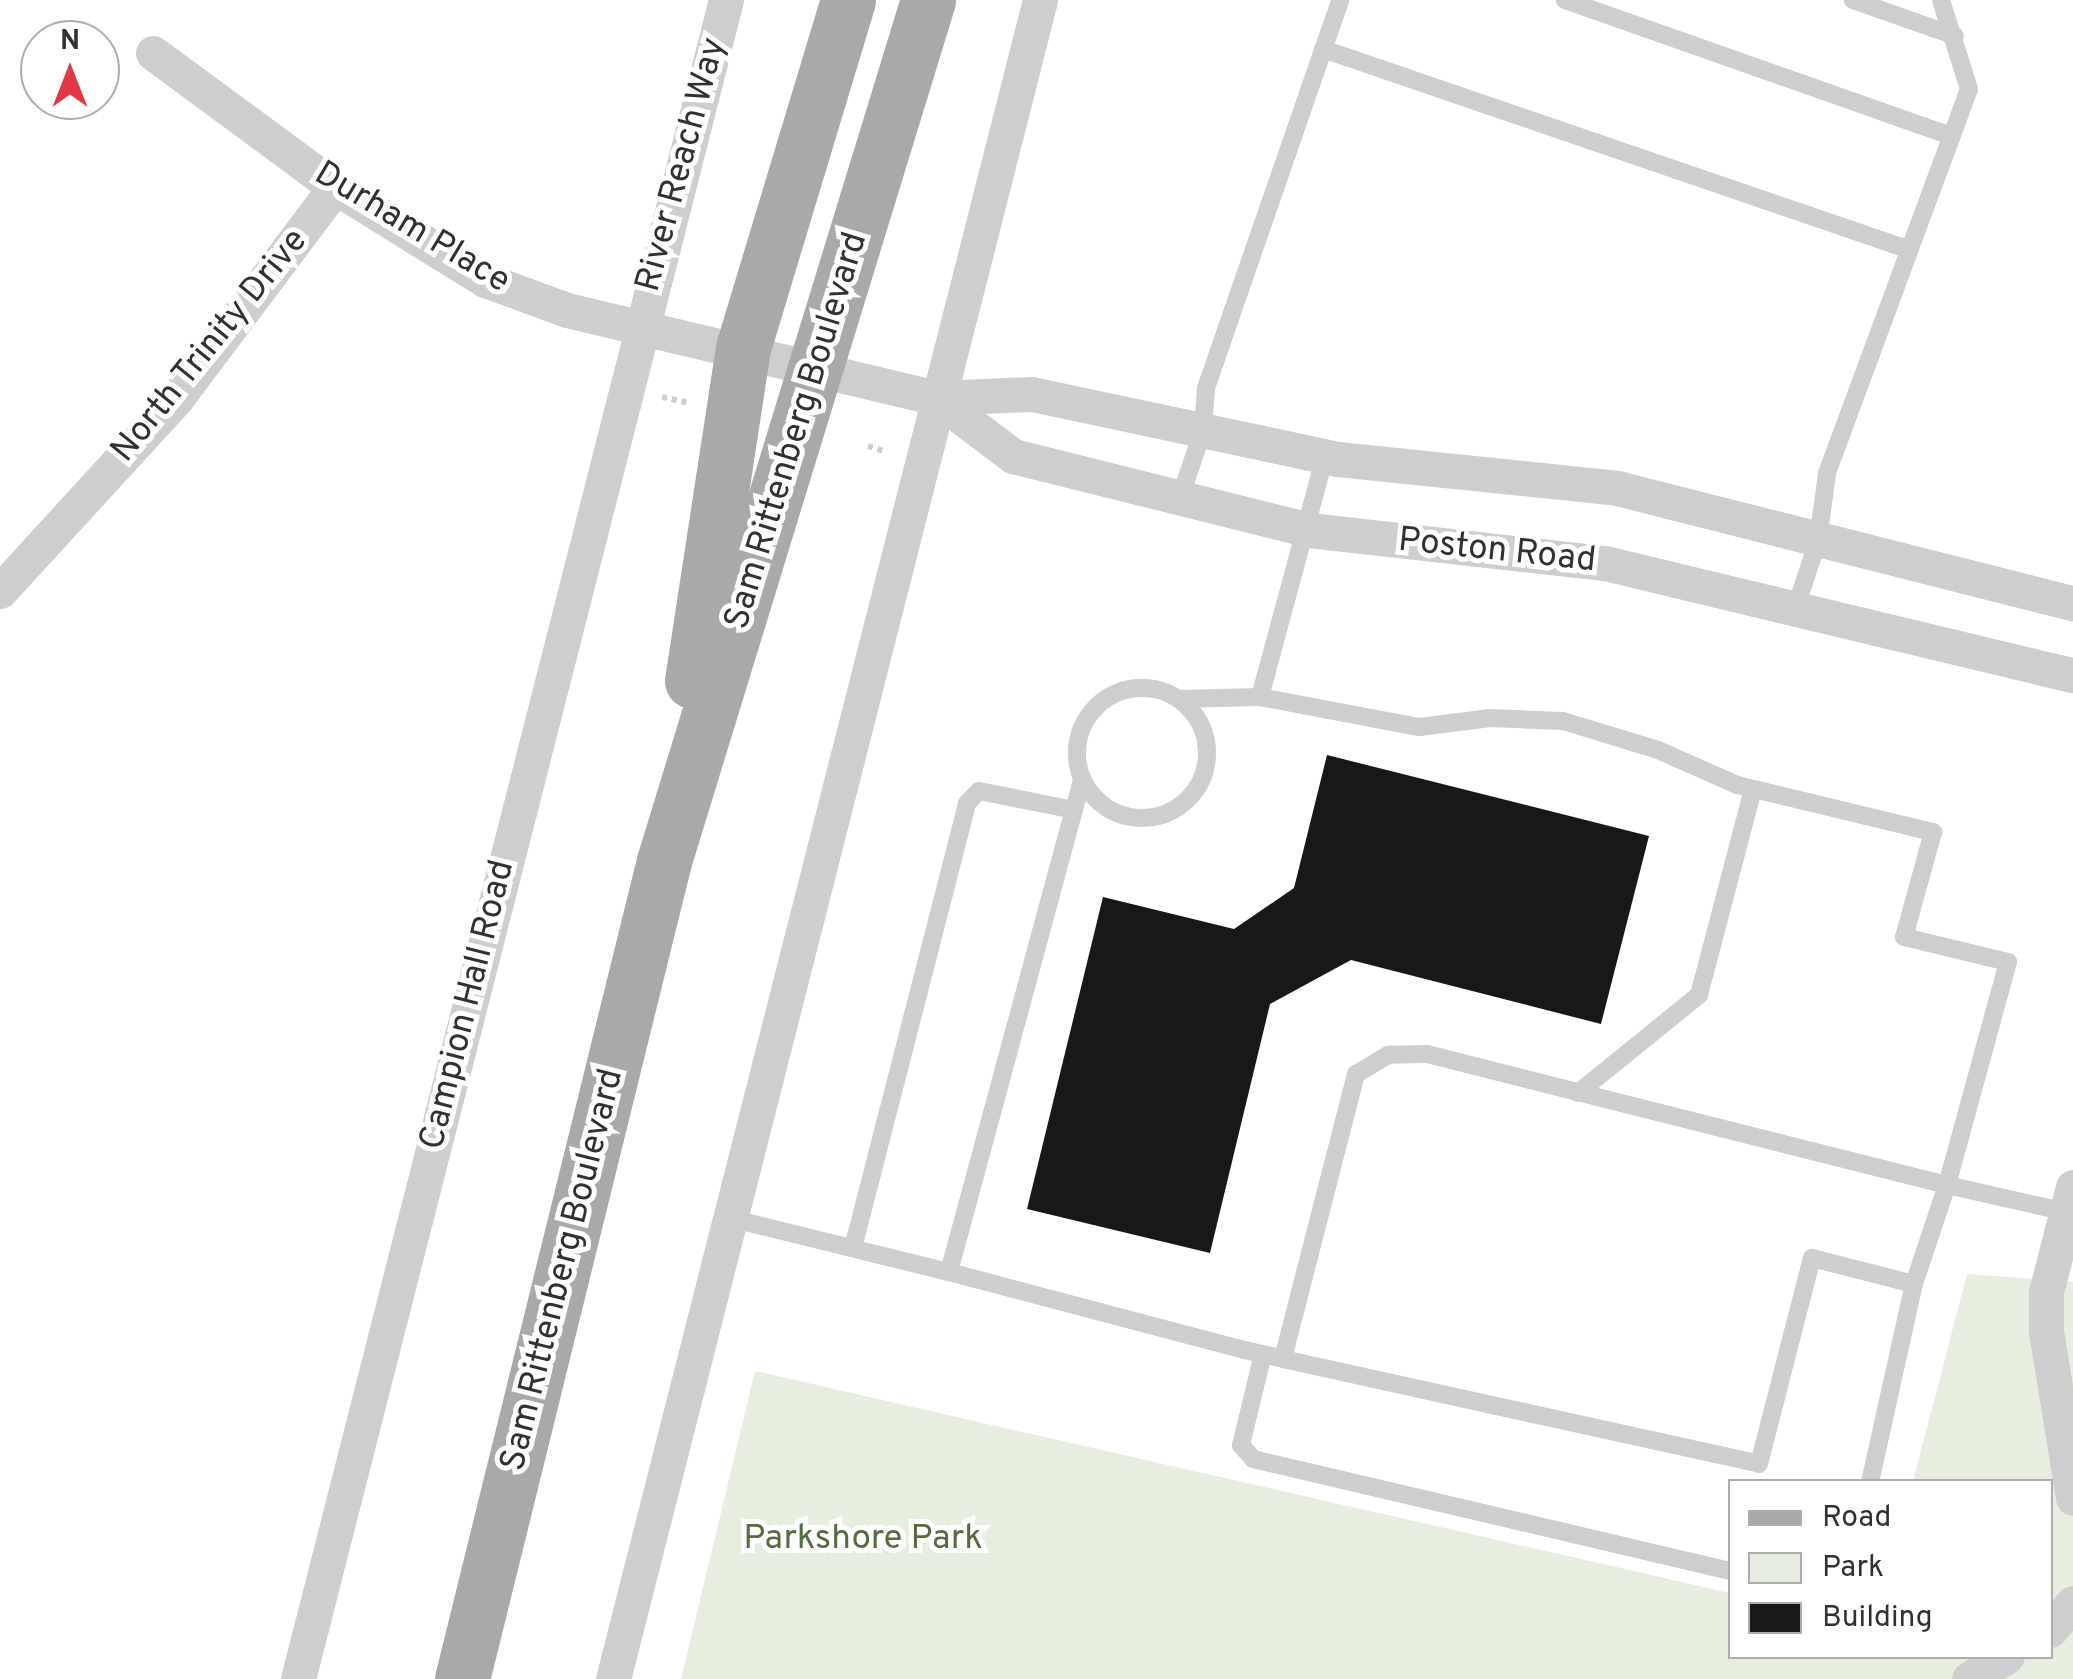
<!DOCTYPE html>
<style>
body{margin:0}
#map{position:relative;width:2073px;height:1679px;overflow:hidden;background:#fff;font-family:Overpass,sans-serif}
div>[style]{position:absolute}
.green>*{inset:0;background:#e7eddf}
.building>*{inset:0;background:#181818}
.path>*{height:6px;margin-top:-3px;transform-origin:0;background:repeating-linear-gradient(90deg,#cecece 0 5px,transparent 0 10px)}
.service>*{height:18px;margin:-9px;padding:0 9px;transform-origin:9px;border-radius:9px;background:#cecece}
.service>.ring{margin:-9px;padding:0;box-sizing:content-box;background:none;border:18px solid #cecece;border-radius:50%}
.minor>*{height:35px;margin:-17.5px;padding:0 17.5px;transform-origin:17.5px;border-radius:17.5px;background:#cecece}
.primary>*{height:55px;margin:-27.5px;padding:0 27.5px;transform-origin:27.5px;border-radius:27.5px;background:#a9a9a9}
span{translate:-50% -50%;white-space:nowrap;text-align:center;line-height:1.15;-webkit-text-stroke:10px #fff;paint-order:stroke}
.street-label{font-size:35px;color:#313131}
.park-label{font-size:35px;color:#546c3e}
.legend{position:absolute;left:1728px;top:1479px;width:325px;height:180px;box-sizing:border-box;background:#fff;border:2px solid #adadad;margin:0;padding:12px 18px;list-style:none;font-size:30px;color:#313131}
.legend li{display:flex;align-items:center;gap:20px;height:50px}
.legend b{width:50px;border:2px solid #adadad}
.north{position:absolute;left:20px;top:20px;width:100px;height:100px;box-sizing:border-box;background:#fff;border:2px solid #adadad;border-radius:50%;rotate:0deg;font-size:28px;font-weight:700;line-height:40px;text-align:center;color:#313131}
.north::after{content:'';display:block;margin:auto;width:35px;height:45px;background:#e23846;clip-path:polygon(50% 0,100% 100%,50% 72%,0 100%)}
</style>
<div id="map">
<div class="green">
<div style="clip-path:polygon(1967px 1274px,2073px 1282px,2073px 1679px,681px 1679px,755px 1371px,1730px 1593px,1730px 1656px,2050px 1656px,2050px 1482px,1913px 1481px)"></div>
</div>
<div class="building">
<div style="clip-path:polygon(1327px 755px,1649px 836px,1601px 1024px,1351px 960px,1270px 1004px,1210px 1253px,1027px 1209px,1103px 897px,1234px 929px,1294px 888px)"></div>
</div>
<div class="path">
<div style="left:662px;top:397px;width:25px;rotate:12deg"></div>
<div style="left:868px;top:446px;width:20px;rotate:18deg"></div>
</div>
<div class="service">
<div style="left:1565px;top:0;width:410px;rotate:19.4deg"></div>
<div style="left:1853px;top:0;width:108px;rotate:19.4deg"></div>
<div style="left:1323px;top:49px;width:620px;rotate:18.9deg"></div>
<div style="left:1325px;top:456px;width:250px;rotate:105.1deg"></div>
<div style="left:1260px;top:697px;width:162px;rotate:10.7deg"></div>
<div style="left:1419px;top:727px;width:72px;rotate:-7.2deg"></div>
<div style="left:1490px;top:718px;width:73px;rotate:2.4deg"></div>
<div style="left:1563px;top:721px;width:99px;rotate:17deg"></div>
<div style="left:1658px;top:750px;width:86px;rotate:23.9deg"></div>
<div style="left:1737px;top:785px;width:202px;rotate:13.5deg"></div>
<div style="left:1933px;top:832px;width:109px;rotate:105.4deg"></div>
<div style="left:1904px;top:937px;width:107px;rotate:13.5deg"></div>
<div style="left:2008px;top:962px;width:231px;rotate:105.3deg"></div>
<div style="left:1947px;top:1185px;width:123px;rotate:12.7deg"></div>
<div style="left:1180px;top:498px;width:72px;rotate:-71.3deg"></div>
<div style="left:1203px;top:430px;width:42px;rotate:-85.9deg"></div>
<div style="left:1206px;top:388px;width:410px;rotate:-70.9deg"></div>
<div style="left:1797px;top:604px;width:67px;rotate:-71.8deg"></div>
<div style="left:1818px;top:540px;width:68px;rotate:-82.3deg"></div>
<div style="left:1827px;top:473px;width:409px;rotate:-69.7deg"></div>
<div style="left:1969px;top:89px;width:93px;rotate:-107.5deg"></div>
<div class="ring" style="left:1077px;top:688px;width:112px;height:112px"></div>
<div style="left:1179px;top:699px;width:81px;rotate:-1.4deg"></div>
<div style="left:1082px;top:780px;width:510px;rotate:105.13deg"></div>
<div style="left:949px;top:1272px;width:306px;rotate:14.8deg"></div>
<div style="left:1245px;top:1350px;width:39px;rotate:13deg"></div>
<div style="left:1283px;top:1359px;width:487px;rotate:12.4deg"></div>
<div style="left:1759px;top:1464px;width:213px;rotate:-75.6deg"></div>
<div style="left:1812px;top:1258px;width:105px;rotate:14.3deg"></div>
<div style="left:1914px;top:1284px;width:104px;rotate:-71.6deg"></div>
<div style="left:1947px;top:1185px;width:536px;rotate:-165.86deg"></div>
<div style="left:1427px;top:1054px;width:39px;rotate:179deg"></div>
<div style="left:1388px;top:1055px;width:37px;rotate:149deg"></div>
<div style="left:1356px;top:1074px;width:294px;rotate:104.4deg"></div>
<div style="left:1578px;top:1093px;width:156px;rotate:-39deg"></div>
<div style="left:1699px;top:995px;width:213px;rotate:-75.3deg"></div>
<div style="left:729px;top:1218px;width:227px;rotate:13.8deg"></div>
<div style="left:853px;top:1248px;width:459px;rotate:-75.6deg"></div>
<div style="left:967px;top:803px;width:17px;rotate:-45deg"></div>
<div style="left:979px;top:791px;width:97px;rotate:11.3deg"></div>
<div style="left:1263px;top:1354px;width:94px;rotate:103.6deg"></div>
<div style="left:1241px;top:1445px;width:18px;rotate:49deg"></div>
<div style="left:1253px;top:1459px;width:490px;rotate:13.2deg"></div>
<div style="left:1870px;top:1482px;width:203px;rotate:-77.5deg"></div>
</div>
<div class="minor">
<div style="left:153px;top:53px;width:226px;rotate:36.4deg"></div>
<div style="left:335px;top:187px;width:176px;rotate:31.8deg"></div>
<div style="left:485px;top:280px;width:87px;rotate:20.1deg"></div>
<div style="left:567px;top:310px;width:379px;rotate:13.4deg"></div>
<div style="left:936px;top:398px;width:96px;rotate:-2.4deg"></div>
<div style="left:1032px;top:394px;width:313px;rotate:12deg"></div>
<div style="left:1338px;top:459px;width:281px;rotate:5.9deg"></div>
<div style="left:1617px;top:488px;width:470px;rotate:14.2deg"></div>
<div style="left:936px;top:398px;width:96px;rotate:37deg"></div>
<div style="left:1013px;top:456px;width:305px;rotate:14deg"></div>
<div style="left:1309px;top:530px;width:298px;rotate:6.4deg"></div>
<div style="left:1605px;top:563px;width:481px;rotate:13.5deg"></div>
<div style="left:0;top:591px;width:260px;rotate:-47.5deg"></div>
<div style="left:176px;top:399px;width:265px;rotate:-53.1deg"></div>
<div style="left:2073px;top:1187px;width:108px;rotate:104.4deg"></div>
<div style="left:2046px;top:1292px;width:39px;rotate:90deg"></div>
<div style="left:2046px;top:1331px;width:169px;rotate:80.8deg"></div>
<div style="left:2050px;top:1630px;width:35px;rotate:-50deg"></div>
<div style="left:298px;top:1679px;width:1733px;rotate:-75.7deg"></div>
<div style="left:613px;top:1679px;width:1732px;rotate:-75.73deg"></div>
<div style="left:1969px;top:1679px;width:44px;rotate:-31.2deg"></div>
</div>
<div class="primary">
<div style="left:692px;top:681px;width:337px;rotate:-81.3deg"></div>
<div style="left:743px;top:348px;width:363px;rotate:-73.2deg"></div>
<div style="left:462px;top:1679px;width:843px;rotate:-76.13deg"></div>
<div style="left:664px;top:861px;width:901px;rotate:-72.95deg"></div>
</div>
<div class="street-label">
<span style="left:682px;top:165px;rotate:-75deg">River Reach Way</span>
<span style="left:412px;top:228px;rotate:31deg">Durham Place</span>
<span style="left:210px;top:346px;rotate:-51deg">North Trinity Drive</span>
<span style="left:797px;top:431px;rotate:-73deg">Sam Rittenberg Boulevard</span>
<span style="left:1497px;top:551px;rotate:6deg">Poston Road</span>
<span style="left:468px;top:1005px;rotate:-76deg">Campion Hall Road</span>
<span style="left:563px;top:1270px;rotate:-76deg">Sam Rittenberg Boulevard</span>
</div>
<div class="park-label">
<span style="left:863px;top:1539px">Parkshore Park</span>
</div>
<ul class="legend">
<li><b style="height:12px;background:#a9a9a9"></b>Road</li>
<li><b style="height:28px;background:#e7eddf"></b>Park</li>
<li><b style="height:28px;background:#181818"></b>Building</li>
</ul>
<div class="north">N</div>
</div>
